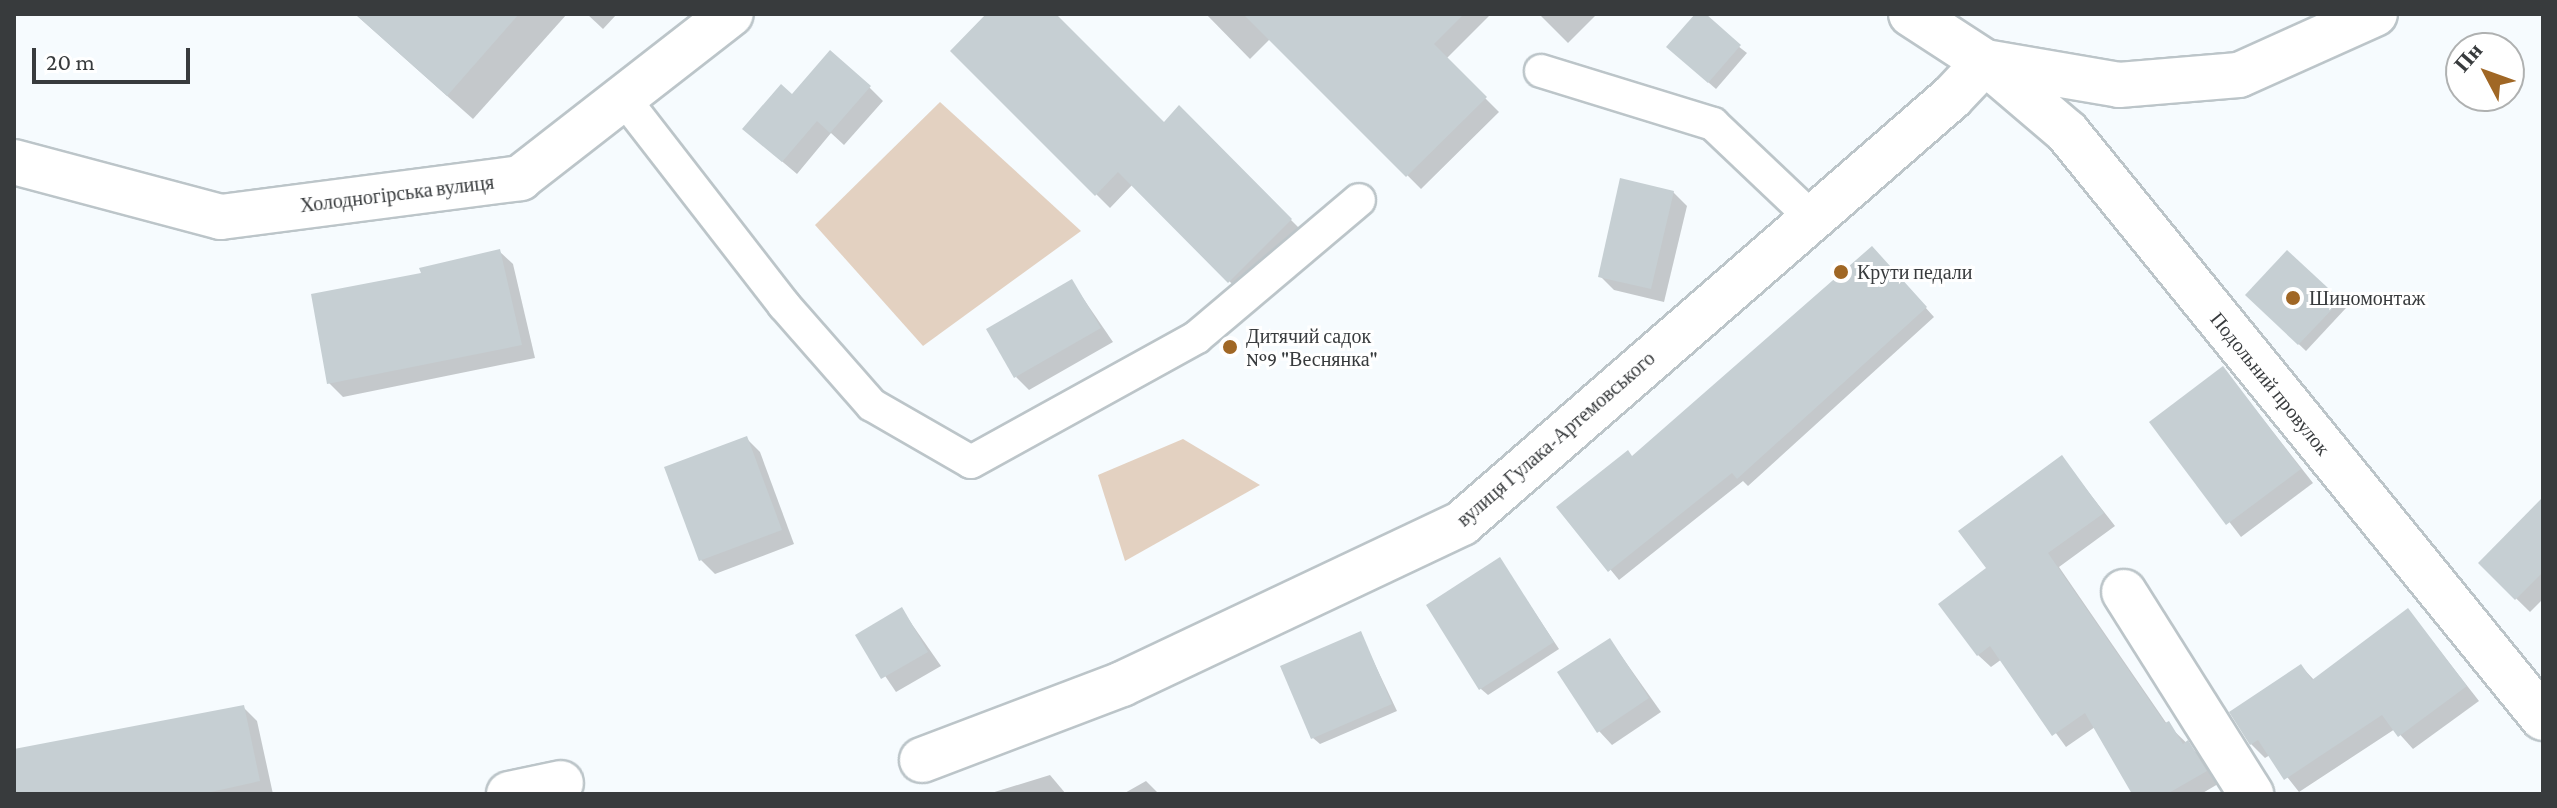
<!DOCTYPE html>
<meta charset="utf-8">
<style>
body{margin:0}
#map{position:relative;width:2557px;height:808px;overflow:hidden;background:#f6fbfe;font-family:"Crimson Pro",serif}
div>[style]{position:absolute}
.green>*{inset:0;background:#e3d1c1}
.shadow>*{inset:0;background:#0003}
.building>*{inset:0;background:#c6cfd3}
.roads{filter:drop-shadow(2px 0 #bcc5c9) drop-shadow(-2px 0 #bcc5c9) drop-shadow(0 2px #bcc5c9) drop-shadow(0 -2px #bcc5c9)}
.lane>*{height:32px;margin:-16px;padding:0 16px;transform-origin:16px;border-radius:16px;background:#fff}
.street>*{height:44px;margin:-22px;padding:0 22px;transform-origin:22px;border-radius:22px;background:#fff}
.dots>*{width:22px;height:22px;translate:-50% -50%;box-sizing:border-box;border:4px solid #fff;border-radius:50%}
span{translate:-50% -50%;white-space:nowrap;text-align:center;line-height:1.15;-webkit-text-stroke:6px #fff;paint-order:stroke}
.street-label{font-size:20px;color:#383b3d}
.poi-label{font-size:20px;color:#383b3d}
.left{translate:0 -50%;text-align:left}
.frame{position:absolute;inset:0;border:16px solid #383b3d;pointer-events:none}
.north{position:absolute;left:2445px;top:32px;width:80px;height:80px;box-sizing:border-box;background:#fff;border:2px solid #afb1b1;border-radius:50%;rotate:311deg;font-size:22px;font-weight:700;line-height:32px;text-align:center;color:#383b3d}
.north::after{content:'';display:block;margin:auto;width:28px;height:36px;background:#a06725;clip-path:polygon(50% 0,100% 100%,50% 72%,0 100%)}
.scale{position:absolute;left:32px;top:48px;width:158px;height:36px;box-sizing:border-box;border:4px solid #383b3d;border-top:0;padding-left:10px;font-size:24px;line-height:28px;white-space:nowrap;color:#383b3d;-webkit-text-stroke:6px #fff;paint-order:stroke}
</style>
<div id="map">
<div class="green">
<div style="clip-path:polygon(940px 102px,1081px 231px,923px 346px,815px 225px)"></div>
<div style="clip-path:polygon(1183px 439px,1260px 485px,1125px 561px,1098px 475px)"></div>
</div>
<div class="shadow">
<div style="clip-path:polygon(355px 14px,567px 14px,473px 119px)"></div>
<div style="clip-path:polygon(587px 14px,617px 14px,603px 29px)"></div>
<div style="clip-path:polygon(989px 14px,1053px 14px,1164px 124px,1179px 108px,1304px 233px,1243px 295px,1133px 184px,1110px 208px,953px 51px)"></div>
<div style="clip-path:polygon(1206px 14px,1491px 14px,1446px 59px,1499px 112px,1421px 189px,1271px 38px,1250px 59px)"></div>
<div style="clip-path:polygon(1539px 14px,1597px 14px,1568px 43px)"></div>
<div style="clip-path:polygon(1697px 14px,1747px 53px,1716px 89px,1676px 54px)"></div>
<div style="clip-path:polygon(869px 87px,883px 101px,844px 145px,831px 133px,797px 174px,759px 142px,793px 97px)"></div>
<div style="clip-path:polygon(1673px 192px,1687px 206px,1664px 302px,1614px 290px,1600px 276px)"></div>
<div style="clip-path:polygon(499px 251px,513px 264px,535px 358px,343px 397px,329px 383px,423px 274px)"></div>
<div style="clip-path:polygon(2287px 253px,2346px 308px,2306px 351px,2247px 295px)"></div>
<div style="clip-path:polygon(1880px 257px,1934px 317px,1748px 486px,1743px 481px,1619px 580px,1559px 507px,1633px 458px)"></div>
<div style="clip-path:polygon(1072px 282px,1113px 342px,1029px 390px,1016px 377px)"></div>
<div style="clip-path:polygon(2223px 368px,2313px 483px,2241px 537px,2152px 422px)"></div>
<div style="clip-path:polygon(747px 439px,760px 452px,794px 544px,715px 574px,701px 560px)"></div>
<div style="clip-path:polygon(2062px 458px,2115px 526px,2059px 567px,2167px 724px,2200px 756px,2218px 784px,2201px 794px,2135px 794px,2095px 727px,2066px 747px,2002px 659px,1991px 667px,1978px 655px,1988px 569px)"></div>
<div style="clip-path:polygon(2543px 538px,2543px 599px,2530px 612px,2480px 563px)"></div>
<div style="clip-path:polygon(1500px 560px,1559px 649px,1488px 695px,1481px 689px)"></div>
<div style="clip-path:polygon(902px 610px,941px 666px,896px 692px,858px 636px)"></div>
<div style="clip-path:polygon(2408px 610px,2479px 701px,2413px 749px,2395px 729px,2299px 792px,2270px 755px,2265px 758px,2251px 744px,2301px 666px,2315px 681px)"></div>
<div style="clip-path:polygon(1360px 633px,1397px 711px,1320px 744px,1313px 738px)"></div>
<div style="clip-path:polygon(1610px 640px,1661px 712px,1612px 745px,1599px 731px)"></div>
<div style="clip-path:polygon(243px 707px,257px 721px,273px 794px,14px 794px,14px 752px)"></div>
<div style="clip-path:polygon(1050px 775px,1066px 794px,988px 794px)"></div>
<div style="clip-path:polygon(1146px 781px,1159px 794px,1123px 794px)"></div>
</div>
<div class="building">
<div style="clip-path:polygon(355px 14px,519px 14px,447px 96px)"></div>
<div style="clip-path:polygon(986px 14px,1056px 14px,1164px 122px,1179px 105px,1292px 219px,1228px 283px,1118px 172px,1095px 196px,950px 51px)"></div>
<div style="clip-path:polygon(1243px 14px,1464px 14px,1434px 44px,1487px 97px,1406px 177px)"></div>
<div style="clip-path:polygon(1695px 14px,1706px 14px,1741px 45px,1708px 83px,1666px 47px)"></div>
<div style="clip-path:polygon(830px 50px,871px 86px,830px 133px,817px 121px,782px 162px,742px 129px,781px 84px,792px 94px)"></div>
<div style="clip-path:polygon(1620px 178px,1674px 191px,1651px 289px,1598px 277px)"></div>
<div style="clip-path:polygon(1872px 246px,1927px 307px,1737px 479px,1732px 473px,1608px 572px,1556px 507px,1628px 450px,1632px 456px)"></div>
<div style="clip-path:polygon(500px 249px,522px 345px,327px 384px,311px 294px,421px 273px,419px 268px)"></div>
<div style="clip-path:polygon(2287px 250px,2341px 300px,2298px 345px,2245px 295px)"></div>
<div style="clip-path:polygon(1072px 279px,1101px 328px,1014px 378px,986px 329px)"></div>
<div style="clip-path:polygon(2223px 366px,2301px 469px,2226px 525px,2149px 422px)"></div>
<div style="clip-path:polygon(747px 436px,782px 530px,699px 561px,664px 467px)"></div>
<div style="clip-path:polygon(2062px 455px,2104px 513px,2048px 553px,2165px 723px,2169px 721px,2183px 744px,2188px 740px,2207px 771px,2167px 794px,2132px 794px,2085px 713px,2052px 736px,1990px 646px,1977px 656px,1938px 604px,1986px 568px,1958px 531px)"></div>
<div style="clip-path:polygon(2543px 497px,2543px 572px,2515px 600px,2478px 563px)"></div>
<div style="clip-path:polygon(1500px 557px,1554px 642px,1479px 690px,1426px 605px)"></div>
<div style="clip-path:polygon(902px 607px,928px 652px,881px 679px,855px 635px)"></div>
<div style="clip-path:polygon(2408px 608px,2467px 686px,2398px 737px,2382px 715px,2284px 780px,2258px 740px,2250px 745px,2229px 712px,2301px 664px,2312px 680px)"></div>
<div style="clip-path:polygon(1361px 631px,1392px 704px,1311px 739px,1280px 666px)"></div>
<div style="clip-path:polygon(1610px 638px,1649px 698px,1597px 733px,1557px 672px)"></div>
<div style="clip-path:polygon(244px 705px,260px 781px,202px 794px,14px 794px,14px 749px)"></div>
</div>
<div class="roads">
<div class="lane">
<div style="left:1541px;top:71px;width:180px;rotate:17.1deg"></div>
<div style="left:1713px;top:124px;width:135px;rotate:43.5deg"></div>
<div style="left:625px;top:100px;width:259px;rotate:52.2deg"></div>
<div style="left:784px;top:305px;width:133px;rotate:48.7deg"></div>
<div style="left:872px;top:405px;width:114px;rotate:29.9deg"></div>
<div style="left:971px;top:462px;width:258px;rotate:-28.9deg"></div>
<div style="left:1197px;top:337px;width:212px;rotate:-40.2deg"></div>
</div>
<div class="street">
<div style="left:1911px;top:14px;width:88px;rotate:33deg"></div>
<div style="left:1985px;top:62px;width:136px;rotate:9.7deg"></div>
<div style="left:2119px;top:85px;width:120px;rotate:-4.8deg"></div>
<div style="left:2239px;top:75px;width:149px;rotate:-24.2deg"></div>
<div style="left:14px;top:162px;width:214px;rotate:14.9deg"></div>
<div style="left:221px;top:217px;width:302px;rotate:-7.4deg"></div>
<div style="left:520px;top:178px;width:267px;rotate:-37.9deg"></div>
<div style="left:2124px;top:592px;width:239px;rotate:57.8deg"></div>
<div style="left:922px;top:760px;width:214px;rotate:-20.8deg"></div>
<div style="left:1122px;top:684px;width:376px;rotate:-25.3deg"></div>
<div style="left:1462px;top:523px;width:649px;rotate:-41deg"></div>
<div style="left:1952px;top:97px;width:48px;rotate:-46.7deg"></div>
<div style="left:1985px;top:62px;width:108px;rotate:40.5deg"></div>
<div style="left:2067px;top:132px;width:755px;rotate:50.91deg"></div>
<div style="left:509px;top:794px;width:53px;rotate:-11.9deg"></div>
</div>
</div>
<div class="dots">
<div style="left:1841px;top:272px;background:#a06725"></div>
<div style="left:2293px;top:298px;background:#a06725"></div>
<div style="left:1230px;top:347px;background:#a06725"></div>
</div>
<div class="street-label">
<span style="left:397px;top:194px;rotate:-7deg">Холодногірська вулиця</span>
<span style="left:2270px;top:384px;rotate:51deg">Подольний провулок</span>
<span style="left:1556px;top:439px;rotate:-41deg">вулиця Гулака-Артемовського</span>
</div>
<div class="poi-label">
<span class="left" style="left:1857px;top:272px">Крути педали</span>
<span class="left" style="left:2309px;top:298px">Шиномонтаж</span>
<span class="left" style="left:1246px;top:348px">Дитячий садок<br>№9 "Веснянка"</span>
</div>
<div class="frame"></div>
<div class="north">Пн</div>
<div class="scale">20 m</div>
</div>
